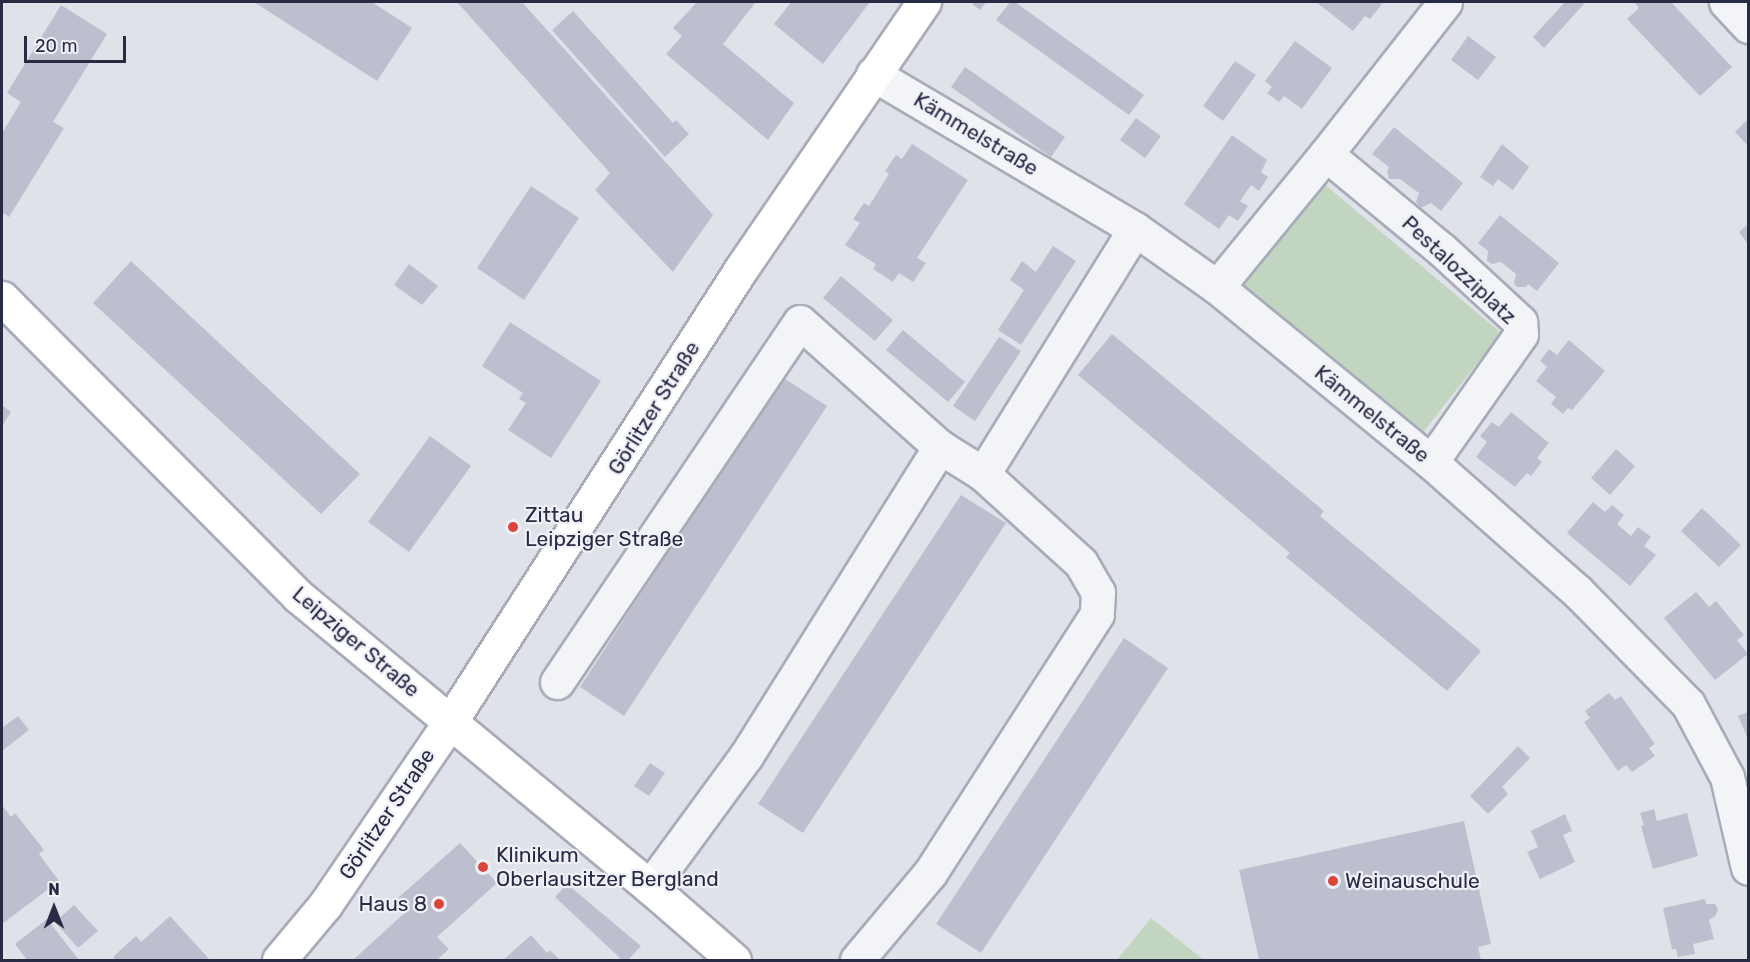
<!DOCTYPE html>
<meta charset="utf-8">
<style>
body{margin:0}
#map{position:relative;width:1750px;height:962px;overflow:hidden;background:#e0e2ea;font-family:Rubik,sans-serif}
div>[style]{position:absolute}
.green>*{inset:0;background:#c1d5c0}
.building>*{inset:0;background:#bdbfce}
.roads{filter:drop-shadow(2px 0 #a8abb8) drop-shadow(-2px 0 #a8abb8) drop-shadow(0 2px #a8abb8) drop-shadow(0 -2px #a8abb8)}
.minor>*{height:33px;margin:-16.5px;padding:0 16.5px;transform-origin:16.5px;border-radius:16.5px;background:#f3f4f8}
.major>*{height:33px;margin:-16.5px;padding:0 16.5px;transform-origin:16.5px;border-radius:16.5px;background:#fff}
.dots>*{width:16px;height:16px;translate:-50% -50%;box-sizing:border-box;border:3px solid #f0f1f8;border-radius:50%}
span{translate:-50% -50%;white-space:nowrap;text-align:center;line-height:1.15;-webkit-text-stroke:4.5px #f0f1f8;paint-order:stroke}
.street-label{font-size:21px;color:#272b44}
.poi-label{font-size:21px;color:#272b44}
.left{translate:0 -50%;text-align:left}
.right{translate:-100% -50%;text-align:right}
.frame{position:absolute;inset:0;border:3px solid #272b44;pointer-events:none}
.north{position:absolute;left:24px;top:878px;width:60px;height:60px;-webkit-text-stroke:4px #f0f1f8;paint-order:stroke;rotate:0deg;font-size:16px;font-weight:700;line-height:24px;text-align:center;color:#272b44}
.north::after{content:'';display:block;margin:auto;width:21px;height:27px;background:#272b44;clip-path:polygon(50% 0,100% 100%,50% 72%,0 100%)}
.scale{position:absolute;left:24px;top:36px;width:102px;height:27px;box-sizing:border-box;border:3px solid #272b44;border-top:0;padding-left:8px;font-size:18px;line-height:21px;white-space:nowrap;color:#272b44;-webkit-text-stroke:4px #f0f1f8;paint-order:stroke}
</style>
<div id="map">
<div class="green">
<div style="clip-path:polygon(1316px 177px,1501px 333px,1420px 436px,1232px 288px)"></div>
<div style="clip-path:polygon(1151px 918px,1204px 960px,1117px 960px)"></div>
</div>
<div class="building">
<div style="clip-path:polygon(254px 2px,372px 2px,412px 28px,377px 81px)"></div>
<div style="clip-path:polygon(457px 2px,522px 2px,713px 215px,673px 272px,595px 190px,610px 173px)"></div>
<div style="clip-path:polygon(697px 2px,756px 2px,723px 44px,794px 103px,768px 140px,666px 54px,682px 36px,673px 28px)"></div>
<div style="clip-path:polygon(791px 2px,870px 2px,823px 64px,774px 24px)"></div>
<div style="clip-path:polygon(974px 2px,986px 2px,980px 10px,972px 4px)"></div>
<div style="clip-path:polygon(1010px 2px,1015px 2px,1144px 95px,1129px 115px,996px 20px)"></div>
<div style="clip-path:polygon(1316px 2px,1379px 2px,1382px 4px,1370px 19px,1365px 16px,1353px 31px)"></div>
<div style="clip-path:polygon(1565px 2px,1581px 2px,1584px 4px,1544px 48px,1533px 37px)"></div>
<div style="clip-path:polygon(1634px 2px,1671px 2px,1732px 67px,1700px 96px,1627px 19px,1639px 8px)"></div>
<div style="clip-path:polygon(61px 5px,107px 34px,53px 122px,64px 128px,9px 217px,2px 212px,2px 133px,21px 102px,7px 93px)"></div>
<div style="clip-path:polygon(573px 11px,673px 123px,676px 120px,689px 134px,665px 157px,552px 30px)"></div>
<div style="clip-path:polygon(1468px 36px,1496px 57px,1478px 80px,1451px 60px)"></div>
<div style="clip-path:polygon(1295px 41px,1332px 68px,1302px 109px,1284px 96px,1279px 102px,1267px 93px,1272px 87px,1265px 81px)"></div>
<div style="clip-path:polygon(1235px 61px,1256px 75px,1223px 121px,1203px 106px)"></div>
<div style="clip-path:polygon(965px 67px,1065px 137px,1051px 157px,951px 87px)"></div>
<div style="clip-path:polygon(1136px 118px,1161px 136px,1145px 158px,1120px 140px)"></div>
<div style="clip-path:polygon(1748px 119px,1748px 146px,1735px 132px)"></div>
<div style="clip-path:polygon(1394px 127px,1463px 183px,1441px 211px,1431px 203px,1421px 208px,1416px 202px,1419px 193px,1400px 179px,1389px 179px,1387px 172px,1389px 167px,1372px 154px)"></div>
<div style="clip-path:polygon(1232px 135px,1267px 160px,1261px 172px,1268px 177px,1259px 191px,1251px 185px,1240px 201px,1248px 206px,1238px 221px,1229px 215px,1219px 229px,1184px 204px)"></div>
<div style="clip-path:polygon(912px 144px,968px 180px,917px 258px,926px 263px,913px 282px,899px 273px,893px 282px,873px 269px,876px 264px,845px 245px,860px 223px,853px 219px,864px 203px,869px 206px,889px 174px,885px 171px,896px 155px,902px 159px)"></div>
<div style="clip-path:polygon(1502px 144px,1529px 167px,1513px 190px,1498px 179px,1493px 186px,1480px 177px)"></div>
<div style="clip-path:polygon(531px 186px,579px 218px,524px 300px,477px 268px)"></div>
<div style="clip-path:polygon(1500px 215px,1559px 263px,1537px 291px,1528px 284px,1526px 287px,1517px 287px,1514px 284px,1516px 274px,1501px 262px,1492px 264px,1487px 261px,1488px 251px,1478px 243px)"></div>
<div style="clip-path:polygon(1748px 224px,1748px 244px,1739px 232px)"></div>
<div style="clip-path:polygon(1053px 246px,1076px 261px,1021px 345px,998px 330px,1024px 290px,1010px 280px,1022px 261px,1036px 272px)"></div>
<div style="clip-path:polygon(131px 261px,360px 474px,321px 514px,93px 303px)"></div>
<div style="clip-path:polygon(409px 264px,438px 286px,422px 305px,394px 285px)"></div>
<div style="clip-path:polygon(841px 276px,893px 320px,875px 341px,823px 298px)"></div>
<div style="clip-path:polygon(510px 322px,601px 381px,551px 458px,508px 430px,526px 403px,519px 399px,523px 393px,482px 366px)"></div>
<div style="clip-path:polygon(903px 330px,965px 382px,948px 402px,886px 350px)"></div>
<div style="clip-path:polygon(1112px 334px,1324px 511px,1320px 516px,1481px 651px,1447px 691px,1286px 557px,1290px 553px,1078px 375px)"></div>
<div style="clip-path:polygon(999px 337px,1021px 351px,975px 421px,953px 406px)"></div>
<div style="clip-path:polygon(1569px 340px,1605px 371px,1572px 410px,1568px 408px,1563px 414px,1551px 404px,1556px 397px,1536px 381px,1547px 367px,1540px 361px,1549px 349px,1557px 355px)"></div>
<div style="clip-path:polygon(782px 377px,827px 406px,624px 716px,580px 687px)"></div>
<div style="clip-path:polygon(2px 405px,11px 412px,2px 426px)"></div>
<div style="clip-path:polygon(1511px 412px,1549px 443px,1537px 458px,1542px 462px,1531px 476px,1527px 473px,1515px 487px,1476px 457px,1487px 442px,1480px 436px,1492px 422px,1499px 427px)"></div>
<div style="clip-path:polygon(430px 436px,471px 466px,409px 552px,368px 522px)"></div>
<div style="clip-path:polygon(1616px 449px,1635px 466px,1610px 495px,1591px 478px)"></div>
<div style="clip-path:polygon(961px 495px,1006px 523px,803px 833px,758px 804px)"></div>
<div style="clip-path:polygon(1593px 502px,1605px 512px,1612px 505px,1624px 515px,1617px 524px,1631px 536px,1638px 527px,1651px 537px,1644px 546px,1656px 555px,1630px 586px,1567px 533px)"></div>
<div style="clip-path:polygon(1702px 508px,1741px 545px,1719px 567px,1681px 531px)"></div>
<div style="clip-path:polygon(1696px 592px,1709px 607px,1716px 601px,1744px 635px,1737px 640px,1748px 654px,1715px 680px,1664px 618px)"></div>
<div style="clip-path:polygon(1124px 638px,1168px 668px,981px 953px,936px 924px)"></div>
<div style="clip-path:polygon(1609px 693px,1615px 700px,1621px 696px,1655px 744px,1649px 748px,1655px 756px,1632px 772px,1626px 765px,1618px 771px,1584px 722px,1590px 718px,1585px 711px)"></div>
<div style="clip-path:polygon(1748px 712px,1748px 739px,1738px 716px)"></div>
<div style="clip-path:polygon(18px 716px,29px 730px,2px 751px,2px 728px)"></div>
<div style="clip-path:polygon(1518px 746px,1530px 758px,1502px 787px,1508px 794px,1488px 814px,1470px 796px)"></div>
<div style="clip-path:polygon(650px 763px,665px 773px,649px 796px,634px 786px)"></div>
<div style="clip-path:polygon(2px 805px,11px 817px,15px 813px,44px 850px,39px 854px,59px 881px,2px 924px)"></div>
<div style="clip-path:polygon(1654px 809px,1657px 821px,1687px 813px,1698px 856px,1653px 869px,1641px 826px,1644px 825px,1640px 813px)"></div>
<div style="clip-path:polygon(1565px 814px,1572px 831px,1563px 835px,1575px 862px,1540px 879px,1527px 852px,1538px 847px,1531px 831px)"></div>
<div style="clip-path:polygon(1464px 821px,1491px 944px,1478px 947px,1481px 960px,1259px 960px,1239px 870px)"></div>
<div style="clip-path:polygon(460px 843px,497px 883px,437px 937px,449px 949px,437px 960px,353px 960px,409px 909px,398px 898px)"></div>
<div style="clip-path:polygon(567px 884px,641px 946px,628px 960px,622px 960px,555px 897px)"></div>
<div style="clip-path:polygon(1705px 899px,1706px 904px,1715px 904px,1718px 909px,1716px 915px,1709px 920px,1714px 939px,1693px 944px,1695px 954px,1678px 957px,1676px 949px,1672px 949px,1663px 908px)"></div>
<div style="clip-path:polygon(74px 905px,98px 931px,78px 948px,55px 922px)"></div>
<div style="clip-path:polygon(170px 916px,210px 960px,116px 960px,113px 957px,136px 936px,141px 942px)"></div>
<div style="clip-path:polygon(47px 919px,79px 960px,27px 960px,15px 944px)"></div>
<div style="clip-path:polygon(531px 935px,547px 953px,550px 950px,560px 960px,503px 960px)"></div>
</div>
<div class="roads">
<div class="minor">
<div style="left:1726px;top:2px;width:33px;rotate:47deg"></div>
<div style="left:873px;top:74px;width:304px;rotate:30.6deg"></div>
<div style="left:1135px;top:229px;width:100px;rotate:35.3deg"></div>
<div style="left:1217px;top:287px;width:276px;rotate:39.3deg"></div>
<div style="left:1431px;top:462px;width:195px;rotate:41.5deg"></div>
<div style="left:1577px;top:591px;width:158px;rotate:45.5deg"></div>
<div style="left:1688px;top:704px;width:83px;rotate:61.9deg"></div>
<div style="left:1727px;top:777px;width:93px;rotate:77deg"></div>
<div style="left:1326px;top:154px;width:149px;rotate:39.6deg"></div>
<div style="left:1441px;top:249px;width:108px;rotate:42.7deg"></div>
<div style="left:1520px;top:322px;width:12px;rotate:85deg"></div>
<div style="left:1521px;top:334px;width:156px;rotate:125.1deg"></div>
<div style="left:1217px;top:287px;width:172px;rotate:-50.7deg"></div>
<div style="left:1326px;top:154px;width:193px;rotate:-51.9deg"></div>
<div style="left:983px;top:474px;width:288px;rotate:-58.2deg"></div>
<div style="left:557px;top:682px;width:434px;rotate:-56deg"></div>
<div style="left:800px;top:322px;width:188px;rotate:41.8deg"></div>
<div style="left:940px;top:447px;width:51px;rotate:32.1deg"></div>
<div style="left:983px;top:474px;width:132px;rotate:42.2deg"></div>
<div style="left:1081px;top:563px;width:34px;rotate:60deg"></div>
<div style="left:1098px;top:592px;width:22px;rotate:93deg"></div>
<div style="left:1097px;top:614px;width:308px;rotate:122.8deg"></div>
<div style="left:930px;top:873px;width:114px;rotate:130deg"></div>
<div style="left:650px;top:887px;width:162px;rotate:-53.8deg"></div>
<div style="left:746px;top:756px;width:365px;rotate:-57.9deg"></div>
</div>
<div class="major">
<div style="left:2px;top:298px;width:420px;rotate:45.2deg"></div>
<div style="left:298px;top:596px;width:457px;rotate:39.6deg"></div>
<div style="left:650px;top:887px;width:111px;rotate:41deg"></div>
<div style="left:279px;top:960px;width:72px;rotate:-50.1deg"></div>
<div style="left:325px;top:905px;width:222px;rotate:-55.7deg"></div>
<div style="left:450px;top:722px;width:538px;rotate:-57.28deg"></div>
<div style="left:741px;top:269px;width:324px;rotate:-55.6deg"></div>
</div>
</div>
<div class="dots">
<div style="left:513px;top:527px;background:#dc4339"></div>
<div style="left:483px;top:867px;background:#dc4339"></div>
<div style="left:1333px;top:881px;background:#dc4339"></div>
<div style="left:439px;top:904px;background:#dc4339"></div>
</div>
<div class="street-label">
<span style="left:976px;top:134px;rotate:31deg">Kämmelstraße</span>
<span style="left:1459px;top:270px;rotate:43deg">Pestalozziplatz</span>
<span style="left:654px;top:408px;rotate:-58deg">Görlitzer Straße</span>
<span style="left:1372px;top:414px;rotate:39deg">Kämmelstraße</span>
<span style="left:356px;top:642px;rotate:40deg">Leipziger Straße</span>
<span style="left:387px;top:814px;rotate:-56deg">Görlitzer Straße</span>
</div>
<div class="poi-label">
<span class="left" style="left:525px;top:527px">Zittau<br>Leipziger Straße</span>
<span class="left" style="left:496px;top:867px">Klinikum<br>Oberlausitzer Bergland</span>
<span class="left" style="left:1345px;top:881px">Weinauschule</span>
<span class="right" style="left:427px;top:904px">Haus 8</span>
</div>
<div class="frame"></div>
<div class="north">N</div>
<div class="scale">20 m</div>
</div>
